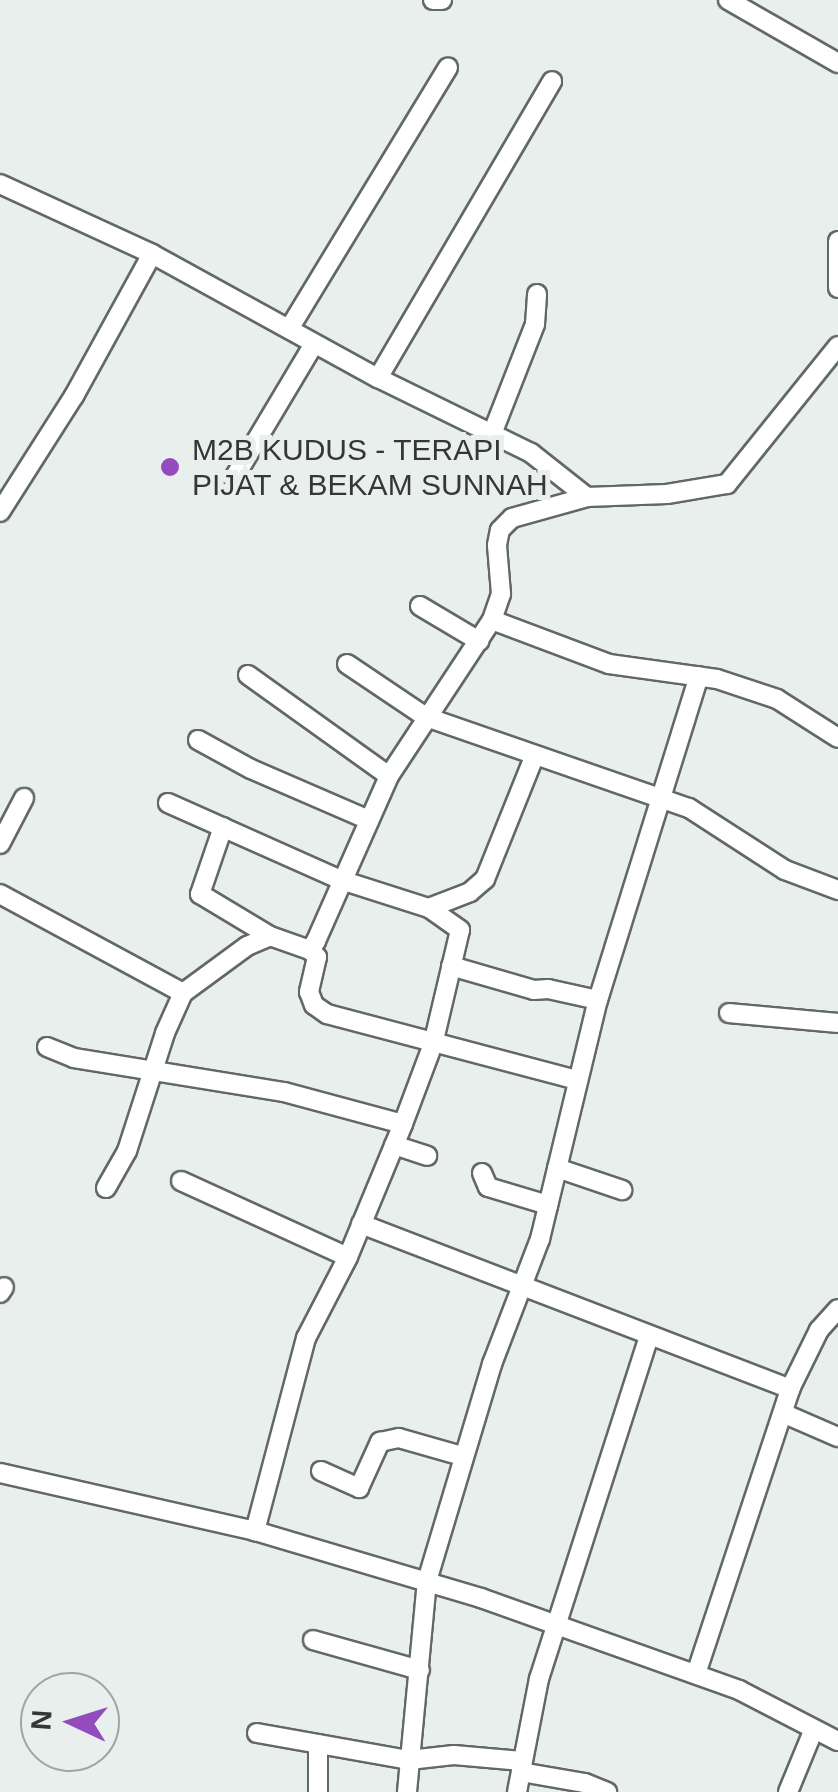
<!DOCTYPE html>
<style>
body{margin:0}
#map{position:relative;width:838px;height:1792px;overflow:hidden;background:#e8efed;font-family:Arial,sans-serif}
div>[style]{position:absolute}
.roads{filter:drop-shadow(2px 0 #626867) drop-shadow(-2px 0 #626867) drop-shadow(0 2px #626867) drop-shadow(0 -2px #626867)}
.minor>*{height:18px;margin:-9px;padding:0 9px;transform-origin:9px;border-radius:9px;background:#fff}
.dots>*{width:28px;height:28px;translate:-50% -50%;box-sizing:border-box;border:5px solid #e8efed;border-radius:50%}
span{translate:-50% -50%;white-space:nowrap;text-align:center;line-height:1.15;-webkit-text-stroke:10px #e8efed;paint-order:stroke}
.poi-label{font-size:30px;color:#343736}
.left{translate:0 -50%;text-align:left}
.north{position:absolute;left:20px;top:1672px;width:100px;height:100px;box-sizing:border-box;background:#e8efed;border:2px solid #a0a5a4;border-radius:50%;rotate:274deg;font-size:28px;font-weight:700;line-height:40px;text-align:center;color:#343736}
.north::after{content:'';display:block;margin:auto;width:35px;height:45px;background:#944bbe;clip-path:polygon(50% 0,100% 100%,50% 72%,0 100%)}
</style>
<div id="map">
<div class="roads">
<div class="minor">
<div style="left:433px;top:0;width:9px"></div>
<div style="left:728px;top:0;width:127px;rotate:29.8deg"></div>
<div style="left:0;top:184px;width:167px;rotate:24.7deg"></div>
<div style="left:152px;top:254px;width:258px;rotate:28.8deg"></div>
<div style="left:378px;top:378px;width:170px;rotate:26.1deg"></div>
<div style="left:531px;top:453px;width:71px;rotate:38.2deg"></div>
<div style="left:838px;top:241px;width:47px;rotate:90deg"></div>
<div style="left:289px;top:329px;width:306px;rotate:-58.7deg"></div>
<div style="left:378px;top:378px;width:344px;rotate:-59.6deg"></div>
<div style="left:492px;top:434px;width:118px;rotate:-68.6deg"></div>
<div style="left:535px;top:324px;width:30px;rotate:-86deg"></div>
<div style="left:234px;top:478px;width:156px;rotate:-59.2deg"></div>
<div style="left:0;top:512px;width:138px;rotate:-57.5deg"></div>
<div style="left:74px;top:396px;width:162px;rotate:-61.2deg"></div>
<div style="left:420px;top:606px;width:69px;rotate:30.7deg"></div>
<div style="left:492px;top:620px;width:125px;rotate:20.6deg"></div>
<div style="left:609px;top:664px;width:109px;rotate:7.9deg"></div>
<div style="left:717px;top:679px;width:63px;rotate:18.4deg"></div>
<div style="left:777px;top:699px;width:72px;rotate:32.6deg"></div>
<div style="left:347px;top:664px;width:95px;rotate:33.9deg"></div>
<div style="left:426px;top:717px;width:278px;rotate:19.1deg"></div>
<div style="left:689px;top:808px;width:114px;rotate:32.9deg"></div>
<div style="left:785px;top:870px;width:57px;rotate:20.7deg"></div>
<div style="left:248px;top:675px;width:173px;rotate:35.6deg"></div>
<div style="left:198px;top:740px;width:60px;rotate:28.7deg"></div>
<div style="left:251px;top:769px;width:129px;rotate:23.4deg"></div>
<div style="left:168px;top:803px;width:189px;rotate:24deg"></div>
<div style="left:341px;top:880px;width:92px;rotate:17.7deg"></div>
<div style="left:429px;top:908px;width:38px;rotate:35deg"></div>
<div style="left:460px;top:930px;width:117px;rotate:103.3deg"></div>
<div style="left:433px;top:1044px;width:85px;rotate:110.6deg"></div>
<div style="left:403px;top:1124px;width:144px;rotate:112.5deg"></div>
<div style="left:348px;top:1257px;width:91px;rotate:117.4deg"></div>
<div style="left:306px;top:1338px;width:200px;rotate:104.8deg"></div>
<div style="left:223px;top:827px;width:71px;rotate:108.9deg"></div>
<div style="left:200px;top:894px;width:82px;rotate:31deg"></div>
<div style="left:0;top:844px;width:52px;rotate:-62.4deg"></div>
<div style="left:0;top:894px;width:208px;rotate:28.4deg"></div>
<div style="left:429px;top:908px;width:44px;rotate:-21.3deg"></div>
<div style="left:470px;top:892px;width:20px;rotate:-41deg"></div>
<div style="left:485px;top:879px;width:131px;rotate:-68.1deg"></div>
<div style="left:310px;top:950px;width:10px;rotate:45deg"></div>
<div style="left:317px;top:957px;width:36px;rotate:103deg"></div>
<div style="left:309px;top:992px;width:14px;rotate:69deg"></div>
<div style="left:314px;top:1005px;width:16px;rotate:35deg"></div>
<div style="left:327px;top:1014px;width:259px;rotate:14.8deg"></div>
<div style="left:451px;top:966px;width:86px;rotate:16.1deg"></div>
<div style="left:534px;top:990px;width:14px;rotate:-4deg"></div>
<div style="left:548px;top:989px;width:51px;rotate:12.4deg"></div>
<div style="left:729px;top:1013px;width:109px;rotate:5.2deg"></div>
<div style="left:47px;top:1047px;width:29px;rotate:22deg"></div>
<div style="left:74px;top:1058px;width:213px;rotate:9.2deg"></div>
<div style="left:284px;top:1092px;width:123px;rotate:15.1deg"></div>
<div style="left:394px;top:1145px;width:35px;rotate:18deg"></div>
<div style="left:557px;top:1168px;width:69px;rotate:18.7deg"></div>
<div style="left:482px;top:1173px;width:15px;rotate:67deg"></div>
<div style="left:488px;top:1187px;width:63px;rotate:16.7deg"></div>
<div style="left:181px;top:1181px;width:183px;rotate:24.5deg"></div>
<div style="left:106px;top:1188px;width:43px;rotate:-60.4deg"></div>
<div style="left:127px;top:1151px;width:124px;rotate:-72.1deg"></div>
<div style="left:165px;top:1033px;width:44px;rotate:-65.8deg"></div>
<div style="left:183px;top:993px;width:79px;rotate:-36.3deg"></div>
<div style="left:247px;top:946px;width:25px;rotate:-23deg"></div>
<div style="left:270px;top:936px;width:42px;rotate:19.3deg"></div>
<div style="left:310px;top:950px;width:11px;rotate:-56deg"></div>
<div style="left:316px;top:941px;width:180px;rotate:-66.1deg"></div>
<div style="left:389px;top:776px;width:187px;rotate:-56.6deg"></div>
<div style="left:492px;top:620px;width:28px;rotate:-71deg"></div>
<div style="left:501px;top:594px;width:49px;rotate:-94.7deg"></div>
<div style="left:497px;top:545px;width:15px;rotate:-79deg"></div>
<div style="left:500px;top:530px;width:17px;rotate:-45deg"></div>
<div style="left:512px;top:518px;width:78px;rotate:-15.6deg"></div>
<div style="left:587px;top:497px;width:80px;rotate:-2.1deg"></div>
<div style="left:667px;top:494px;width:61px;rotate:-9.5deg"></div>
<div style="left:727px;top:484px;width:177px;rotate:-51.2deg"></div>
<div style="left:361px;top:1224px;width:460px;rotate:21deg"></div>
<div style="left:0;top:1293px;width:7px;rotate:-56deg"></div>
<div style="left:785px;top:1414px;width:58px;rotate:23.5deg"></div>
<div style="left:321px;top:1471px;width:42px;rotate:24.1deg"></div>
<div style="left:359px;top:1488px;width:51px;rotate:-65.5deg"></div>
<div style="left:380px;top:1442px;width:19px;rotate:-12deg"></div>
<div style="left:399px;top:1438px;width:66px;rotate:15.9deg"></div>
<div style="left:0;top:1473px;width:262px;rotate:12.8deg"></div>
<div style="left:255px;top:1531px;width:236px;rotate:16.5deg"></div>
<div style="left:481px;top:1598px;width:274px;rotate:19.6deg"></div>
<div style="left:739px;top:1690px;width:111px;rotate:27.3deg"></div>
<div style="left:313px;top:1640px;width:111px;rotate:15.7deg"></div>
<div style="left:696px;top:1674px;width:300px;rotate:-71.7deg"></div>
<div style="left:790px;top:1389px;width:66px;rotate:-63.8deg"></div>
<div style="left:819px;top:1330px;width:28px;rotate:-48deg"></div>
<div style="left:257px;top:1733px;width:154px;rotate:10.1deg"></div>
<div style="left:409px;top:1760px;width:45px;rotate:-6.3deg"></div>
<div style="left:454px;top:1755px;width:68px;rotate:5deg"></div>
<div style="left:318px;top:1744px;width:48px;rotate:90deg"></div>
<div style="left:521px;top:1772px;width:65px;rotate:9.8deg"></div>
<div style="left:585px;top:1783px;width:24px;rotate:22deg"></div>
<div style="left:407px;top:1792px;width:212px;rotate:-84.6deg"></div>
<div style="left:427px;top:1581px;width:227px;rotate:-73.3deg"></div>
<div style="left:492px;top:1364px;width:134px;rotate:-69deg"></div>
<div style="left:540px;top:1239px;width:246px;rotate:-76.4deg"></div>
<div style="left:598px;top:1000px;width:339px;rotate:-72.7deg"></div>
<div style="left:517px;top:1792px;width:115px;rotate:-79deg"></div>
<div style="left:539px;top:1679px;width:359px;rotate:-72.2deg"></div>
<div style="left:788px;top:1792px;width:68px;rotate:-67.6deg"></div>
</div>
</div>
<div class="dots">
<div style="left:170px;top:467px;background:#944bbe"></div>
</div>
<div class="poi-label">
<span class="left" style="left:192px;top:467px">M2B KUDUS - TERAPI<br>PIJAT &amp; BEKAM SUNNAH</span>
</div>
<div class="north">N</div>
</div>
